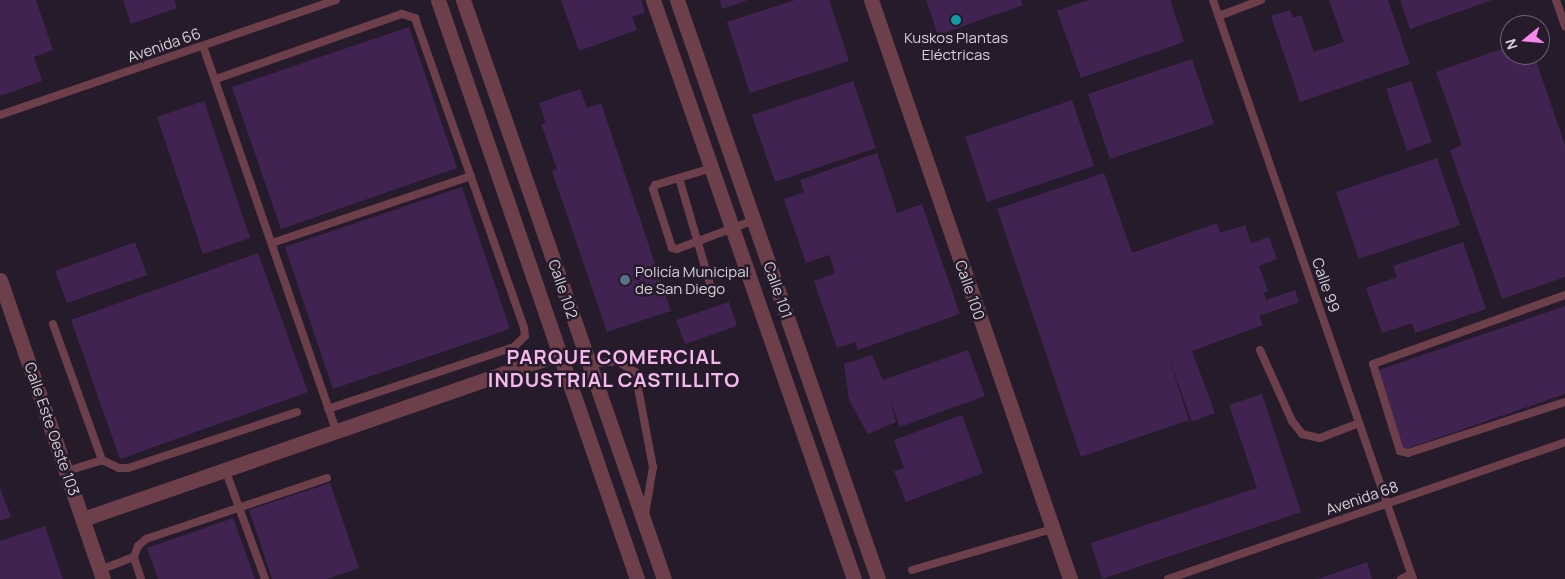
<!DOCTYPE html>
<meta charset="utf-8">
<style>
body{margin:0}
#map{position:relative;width:1565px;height:579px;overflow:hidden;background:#251b2b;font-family:Manrope,sans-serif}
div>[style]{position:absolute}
.building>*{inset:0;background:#412351}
.lane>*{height:8px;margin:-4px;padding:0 4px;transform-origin:4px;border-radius:4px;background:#6d3f4b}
.street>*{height:15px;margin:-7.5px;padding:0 7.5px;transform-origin:7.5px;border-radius:7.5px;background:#6d3f4b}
.dots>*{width:14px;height:14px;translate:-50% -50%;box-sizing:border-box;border:2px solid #251b2b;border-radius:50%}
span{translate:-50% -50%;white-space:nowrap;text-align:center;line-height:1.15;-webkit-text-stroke:5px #251b2b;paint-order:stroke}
.poi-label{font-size:15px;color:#d8d1dc}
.left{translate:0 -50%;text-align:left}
.street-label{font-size:15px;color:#d8d1dc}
.district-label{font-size:20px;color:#f6b7ed;font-weight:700;letter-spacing:1px}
.north{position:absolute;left:1500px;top:15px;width:50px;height:50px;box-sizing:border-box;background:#251b2b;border:1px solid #6d6472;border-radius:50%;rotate:253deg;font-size:14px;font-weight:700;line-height:20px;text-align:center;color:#d8d1dc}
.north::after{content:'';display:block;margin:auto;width:18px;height:22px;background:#f788eb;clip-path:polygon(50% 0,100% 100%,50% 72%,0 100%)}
</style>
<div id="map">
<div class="building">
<div style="clip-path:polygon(0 0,36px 0,53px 50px,34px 57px,42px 81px,0 96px)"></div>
<div style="clip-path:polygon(123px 0,174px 0,177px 8px,131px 24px)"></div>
<div style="clip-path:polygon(561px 0,641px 0,645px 12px,632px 17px,637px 30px,579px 51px)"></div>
<div style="clip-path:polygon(720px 0,748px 0,722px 9px)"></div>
<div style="clip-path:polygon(795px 0,829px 0,849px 61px,750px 93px,727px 22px)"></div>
<div style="clip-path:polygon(926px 0,1021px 0,1023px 5px,938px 35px)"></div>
<div style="clip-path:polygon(1088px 0,1170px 0,1184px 42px,1081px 78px,1057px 11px)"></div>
<div style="clip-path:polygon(1329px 0,1388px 0,1410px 64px,1300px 102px,1271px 16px,1290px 10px,1293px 18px,1301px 15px,1314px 52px,1344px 42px)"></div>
<div style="clip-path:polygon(1400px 0,1492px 0,1410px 29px)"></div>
<div style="clip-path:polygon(409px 27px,457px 168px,281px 229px,232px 87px)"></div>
<div style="clip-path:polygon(1510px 46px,1510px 55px,1534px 55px,1565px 145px,1565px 277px,1502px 299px,1450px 150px,1462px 145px,1436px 72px)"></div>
<div style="clip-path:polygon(1192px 59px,1214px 124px,1110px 159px,1088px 94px)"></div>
<div style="clip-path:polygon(853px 81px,876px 148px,775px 182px,752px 115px)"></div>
<div style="clip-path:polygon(1411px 81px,1432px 142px,1407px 151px,1386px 89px)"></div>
<div style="clip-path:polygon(580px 89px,587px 108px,601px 103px,671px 311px,607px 332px,552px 171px,557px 169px,541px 124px,546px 123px,539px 103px)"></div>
<div style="clip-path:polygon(1072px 100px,1094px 166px,987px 202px,965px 137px)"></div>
<div style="clip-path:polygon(204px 101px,250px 238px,203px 254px,157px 117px)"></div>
<div style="clip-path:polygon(877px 153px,897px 213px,922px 204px,960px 314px,858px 350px,855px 342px,837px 348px,814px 281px,835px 273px,832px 263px,829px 255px,806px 263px,784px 199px,804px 192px,800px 180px)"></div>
<div style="clip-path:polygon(1437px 158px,1460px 225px,1359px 259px,1336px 192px)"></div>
<div style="clip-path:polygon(1104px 173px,1132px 253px,1217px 223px,1220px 233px,1245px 225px,1251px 243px,1269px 237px,1277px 259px,1259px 266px,1268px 291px,1264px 293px,1266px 300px,1295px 290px,1299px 302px,1259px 316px,1263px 325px,1192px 351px,1215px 413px,1192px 422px,1168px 355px,1189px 420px,1081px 457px,997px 209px)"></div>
<div style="clip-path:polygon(462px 187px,510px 329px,333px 389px,285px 247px)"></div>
<div style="clip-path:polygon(135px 242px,147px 275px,67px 303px,55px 271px)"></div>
<div style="clip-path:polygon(1463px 242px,1486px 309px,1415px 333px,1412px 323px,1382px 333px,1366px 288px,1397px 277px,1393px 266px)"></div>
<div style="clip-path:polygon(258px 253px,308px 392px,120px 459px,71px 320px)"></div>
<div style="clip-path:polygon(729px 302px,737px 326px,685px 344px,676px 320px)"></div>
<div style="clip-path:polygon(1565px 306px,1565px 394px,1403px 450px,1376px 371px)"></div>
<div style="clip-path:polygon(968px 350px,985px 396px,900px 427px,890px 400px,896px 422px,868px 434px,849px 400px,844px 364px,872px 355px,883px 380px)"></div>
<div style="clip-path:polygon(1262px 394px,1301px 512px,1102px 579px,1091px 543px,1257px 488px,1229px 405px)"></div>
<div style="clip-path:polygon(962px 415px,983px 473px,906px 502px,894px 471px,904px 468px,894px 440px)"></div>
<div style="clip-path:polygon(330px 483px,359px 568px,327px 579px,272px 579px,249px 510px)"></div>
<div style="clip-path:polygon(0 488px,11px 517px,0 521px)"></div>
<div style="clip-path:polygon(233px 518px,255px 579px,158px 579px,147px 548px)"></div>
<div style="clip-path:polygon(45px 526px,63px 579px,0 579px,0 541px)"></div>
<div style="clip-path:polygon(1367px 562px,1372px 579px,1318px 579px)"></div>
</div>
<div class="lane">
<div style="left:1213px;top:0;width:613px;rotate:70.94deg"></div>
<div style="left:1556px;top:0;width:28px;rotate:71deg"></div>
<div style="left:1219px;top:16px;width:45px;rotate:-20.9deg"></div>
<div style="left:203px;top:46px;width:407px;rotate:70.9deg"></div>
<div style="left:216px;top:79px;width:197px;rotate:-19.3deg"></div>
<div style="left:402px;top:14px;width:14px;rotate:17deg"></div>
<div style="left:415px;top:18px;width:329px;rotate:70.6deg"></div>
<div style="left:524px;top:328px;width:8px;rotate:83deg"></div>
<div style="left:525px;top:336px;width:16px;rotate:135deg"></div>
<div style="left:514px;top:347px;width:196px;rotate:161.6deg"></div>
<div style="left:0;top:115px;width:355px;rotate:-18.9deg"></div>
<div style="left:712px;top:168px;width:59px;rotate:163.4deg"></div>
<div style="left:655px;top:185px;width:4px;rotate:117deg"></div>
<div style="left:653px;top:189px;width:62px;rotate:72.1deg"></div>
<div style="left:672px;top:248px;width:5px;rotate:11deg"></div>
<div style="left:677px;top:249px;width:82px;rotate:-20.6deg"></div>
<div style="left:679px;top:178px;width:110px;rotate:73.7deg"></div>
<div style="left:272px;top:243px;width:210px;rotate:-18.6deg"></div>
<div style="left:1565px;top:295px;width:204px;rotate:160.2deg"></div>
<div style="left:1373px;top:364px;width:91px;rotate:72.8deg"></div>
<div style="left:1400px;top:451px;width:8px;rotate:14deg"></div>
<div style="left:1408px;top:453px;width:165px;rotate:-18deg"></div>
<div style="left:53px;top:324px;width:145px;rotate:70.2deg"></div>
<div style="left:1260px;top:350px;width:78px;rotate:65.7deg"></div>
<div style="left:1292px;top:421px;width:16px;rotate:52deg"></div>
<div style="left:1302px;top:434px;width:18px;rotate:13deg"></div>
<div style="left:1320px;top:438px;width:42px;rotate:-21deg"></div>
<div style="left:589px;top:364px;width:28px;rotate:-6deg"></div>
<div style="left:617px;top:361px;width:21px;rotate:31deg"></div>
<div style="left:635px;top:372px;width:97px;rotate:79.3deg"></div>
<div style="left:653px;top:467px;width:49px;rotate:99.5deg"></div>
<div style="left:225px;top:469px;width:117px;rotate:70deg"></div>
<div style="left:67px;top:471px;width:37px;rotate:-17deg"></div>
<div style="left:102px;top:460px;width:19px;rotate:25deg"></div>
<div style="left:119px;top:468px;width:9px"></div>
<div style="left:128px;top:468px;width:178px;rotate:-18.3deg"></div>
<div style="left:100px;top:570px;width:36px;rotate:-21deg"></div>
<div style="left:912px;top:570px;width:146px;rotate:-16.3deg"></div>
<div style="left:141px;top:579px;width:23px;rotate:-108deg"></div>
<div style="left:134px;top:557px;width:12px;rotate:-70deg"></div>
<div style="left:138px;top:546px;width:11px;rotate:-41deg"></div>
<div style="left:146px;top:539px;width:191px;rotate:-18.6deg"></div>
<div style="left:1168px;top:579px;width:420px;rotate:-19deg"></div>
<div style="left:1401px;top:579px;width:11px;rotate:-27deg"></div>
</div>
<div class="street">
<div style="left:438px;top:0;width:612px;rotate:71.03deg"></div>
<div style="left:463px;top:0;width:613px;rotate:70.86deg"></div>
<div style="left:653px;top:0;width:613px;rotate:70.86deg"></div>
<div style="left:677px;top:0;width:613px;rotate:70.86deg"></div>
<div style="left:871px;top:0;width:612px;rotate:71.03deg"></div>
<div style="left:0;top:280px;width:316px;rotate:71deg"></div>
<div style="left:83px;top:519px;width:504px;rotate:-19.12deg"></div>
</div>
<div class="dots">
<div style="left:956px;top:20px;background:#0f9aa8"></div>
<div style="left:625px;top:280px;background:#5c6f8a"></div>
</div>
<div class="poi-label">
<span style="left:956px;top:46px">Kuskos Plantas<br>Eléctricas</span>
<span class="left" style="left:635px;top:280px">Policía Municipal<br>de San Diego</span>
</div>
<div class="street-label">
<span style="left:164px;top:45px;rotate:-19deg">Avenida 66</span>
<span style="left:1326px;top:285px;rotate:71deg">Calle 99</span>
<span style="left:563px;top:289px;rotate:71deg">Calle 102</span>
<span style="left:778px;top:290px;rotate:71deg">Calle 101</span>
<span style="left:970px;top:290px;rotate:71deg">Calle 100</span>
<span style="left:52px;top:429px;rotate:71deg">Calle Este Oeste 103</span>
<span style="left:1362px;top:498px;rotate:-19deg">Avenida 68</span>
</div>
<div class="district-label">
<span style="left:614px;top:368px">PARQUE COMERCIAL<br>INDUSTRIAL CASTILLITO</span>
</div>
<div class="north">N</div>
</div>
